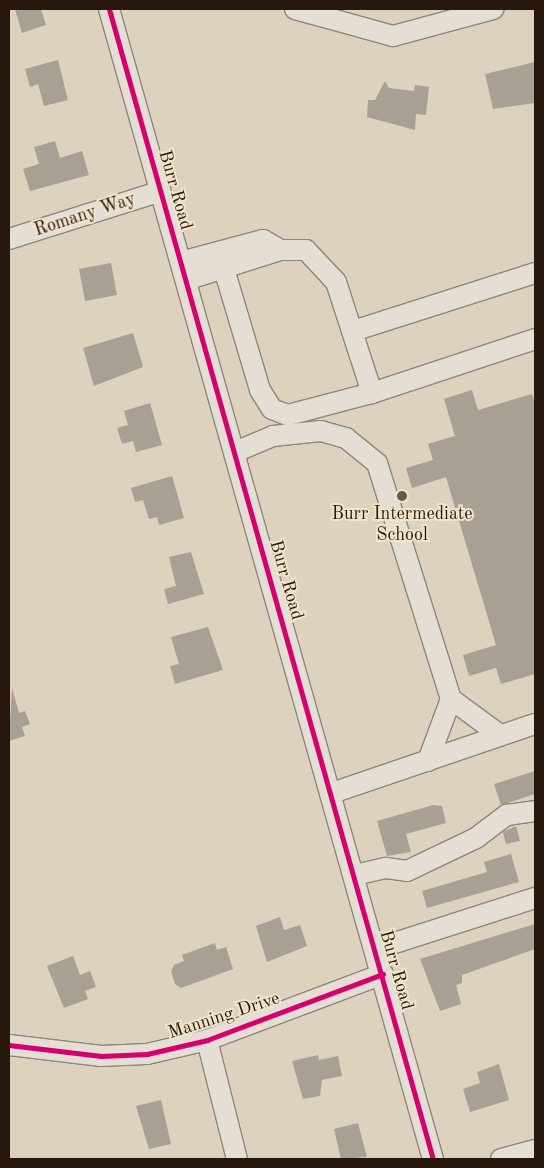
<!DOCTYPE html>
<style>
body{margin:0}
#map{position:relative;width:544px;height:1168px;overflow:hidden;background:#dcd2be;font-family:"Old Standard TT",serif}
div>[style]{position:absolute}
.building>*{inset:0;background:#a8a093}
.roads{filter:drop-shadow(1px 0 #8d8679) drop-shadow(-1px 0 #8d8679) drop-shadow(0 1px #8d8679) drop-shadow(0 -1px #8d8679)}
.minor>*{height:20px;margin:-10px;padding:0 10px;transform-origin:10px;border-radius:10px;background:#e4ded4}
.cycleway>*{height:5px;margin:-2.5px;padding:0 2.5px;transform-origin:2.5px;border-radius:2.5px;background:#d6006c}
.dots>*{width:14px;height:14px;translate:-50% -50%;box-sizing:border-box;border:2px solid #f1e4cc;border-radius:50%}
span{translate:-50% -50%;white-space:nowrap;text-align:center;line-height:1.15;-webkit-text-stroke:4px #f1e4cc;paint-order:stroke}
.street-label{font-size:18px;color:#27170d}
.poi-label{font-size:18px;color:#27170d}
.frame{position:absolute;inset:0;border:10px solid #27170d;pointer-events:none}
</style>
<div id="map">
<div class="building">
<div style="clip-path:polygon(15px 9px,41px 9px,46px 25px,22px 33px)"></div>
<div style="clip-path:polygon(58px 60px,68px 100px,44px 106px,38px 84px,30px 87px,25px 69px)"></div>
<div style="clip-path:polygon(535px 62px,535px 103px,493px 109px,485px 74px)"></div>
<div style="clip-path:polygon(385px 81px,389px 88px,414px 91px,415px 85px,429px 87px,426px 115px,416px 114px,415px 130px,367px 117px,368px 100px,375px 100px)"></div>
<div style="clip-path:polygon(55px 141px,60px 158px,82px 151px,89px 175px,30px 191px,23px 169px,39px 164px,34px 147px)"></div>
<div style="clip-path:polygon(111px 263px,117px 295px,85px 301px,79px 269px)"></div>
<div style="clip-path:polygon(133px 333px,143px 367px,94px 386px,83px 348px)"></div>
<div style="clip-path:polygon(472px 390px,478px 410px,532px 394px,535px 404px,535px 674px,501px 684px,496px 668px,469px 676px,463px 655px,496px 645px,446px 477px,412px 488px,406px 468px,433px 460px,428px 444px,455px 436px,444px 399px)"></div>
<div style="clip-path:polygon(150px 403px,162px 445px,136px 452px,133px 441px,122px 444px,117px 428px,128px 425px,124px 411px)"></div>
<div style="clip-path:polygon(172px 476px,184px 518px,159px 525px,157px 517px,149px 519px,143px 500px,135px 502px,131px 488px)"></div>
<div style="clip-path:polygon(191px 552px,204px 594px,168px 604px,164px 589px,176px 586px,169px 557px)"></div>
<div style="clip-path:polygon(208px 627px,223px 670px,175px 684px,170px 666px,179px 664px,171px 637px)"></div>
<div style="clip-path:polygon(12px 688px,19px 713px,25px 711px,30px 724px,22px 727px,25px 736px,9px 741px)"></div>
<div style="clip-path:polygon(535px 771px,535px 794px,501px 805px,494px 784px)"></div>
<div style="clip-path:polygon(433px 805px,442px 806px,446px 823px,406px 834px,411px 852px,387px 856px,377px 821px)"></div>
<div style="clip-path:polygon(516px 826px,520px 841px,506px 844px,503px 832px)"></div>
<div style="clip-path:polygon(511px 854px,519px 882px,427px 908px,422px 891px,487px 872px,484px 862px)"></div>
<div style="clip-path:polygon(280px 917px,284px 930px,300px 925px,307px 946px,267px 962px,256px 926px)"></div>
<div style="clip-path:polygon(535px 924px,535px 949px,462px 975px,462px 983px,456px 985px,461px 1004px,440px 1011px,420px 959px)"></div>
<div style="clip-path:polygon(215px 943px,217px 950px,226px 947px,233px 969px,181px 988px,175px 984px,171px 971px,174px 965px,184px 961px,182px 955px)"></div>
<div style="clip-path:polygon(73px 956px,80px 975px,90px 971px,96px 987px,85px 991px,88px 999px,64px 1008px,47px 966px)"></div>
<div style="clip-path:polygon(318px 1055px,319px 1060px,338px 1056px,342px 1076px,322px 1080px,320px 1096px,303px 1099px,292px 1061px)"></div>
<div style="clip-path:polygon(499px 1064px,509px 1100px,470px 1112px,463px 1089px,480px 1083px,477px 1072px)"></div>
<div style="clip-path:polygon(161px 1100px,171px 1144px,149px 1149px,136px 1106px)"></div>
<div style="clip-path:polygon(358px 1123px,367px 1157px,341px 1159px,334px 1129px)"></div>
</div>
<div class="roads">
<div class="minor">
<div style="left:109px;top:9px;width:1195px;rotate:74.27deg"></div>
<div style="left:295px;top:9px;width:102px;rotate:15.4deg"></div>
<div style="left:393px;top:36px;width:104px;rotate:-15.1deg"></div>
<div style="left:9px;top:239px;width:159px;rotate:-17.5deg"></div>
<div style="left:181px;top:262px;width:85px;rotate:-15deg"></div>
<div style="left:263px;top:240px;width:20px;rotate:30deg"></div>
<div style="left:224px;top:269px;width:126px;rotate:73.4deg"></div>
<div style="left:260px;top:390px;width:22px;rotate:58deg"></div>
<div style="left:272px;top:409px;width:17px;rotate:21deg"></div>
<div style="left:288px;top:415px;width:87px;rotate:-14.7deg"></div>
<div style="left:186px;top:280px;width:99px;rotate:-17.7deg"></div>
<div style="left:280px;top:250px;width:26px"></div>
<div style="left:306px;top:250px;width:44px;rotate:46.8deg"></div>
<div style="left:336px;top:282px;width:117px;rotate:72deg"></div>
<div style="left:372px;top:393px;width:172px;rotate:-18.3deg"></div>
<div style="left:353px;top:331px;width:191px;rotate:-17.7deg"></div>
<div style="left:235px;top:452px;width:41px;rotate:-22.8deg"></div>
<div style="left:273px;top:436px;width:48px;rotate:-5.9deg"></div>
<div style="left:321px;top:431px;width:26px;rotate:16deg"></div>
<div style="left:346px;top:438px;width:40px;rotate:39deg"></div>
<div style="left:377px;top:463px;width:247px;rotate:72.6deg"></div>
<div style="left:451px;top:699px;width:66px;rotate:110.4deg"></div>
<div style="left:451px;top:699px;width:61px;rotate:36.3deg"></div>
<div style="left:332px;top:793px;width:214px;rotate:-18.8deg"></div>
<div style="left:355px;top:875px;width:32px;rotate:-13deg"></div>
<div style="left:386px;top:868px;width:21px;rotate:8deg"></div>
<div style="left:407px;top:871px;width:76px;rotate:-25.6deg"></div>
<div style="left:476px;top:838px;width:39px;rotate:-37deg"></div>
<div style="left:507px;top:815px;width:28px;rotate:-8deg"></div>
<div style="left:376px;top:949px;width:167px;rotate:-17.8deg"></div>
<div style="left:207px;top:1040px;width:123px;rotate:75.9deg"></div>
<div style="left:9px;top:1045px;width:93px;rotate:6.8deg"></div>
<div style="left:101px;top:1056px;width:46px;rotate:-2.5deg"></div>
<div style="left:147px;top:1054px;width:62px;rotate:-13.1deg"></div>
<div style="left:207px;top:1040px;width:188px;rotate:-20.6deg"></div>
<div style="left:501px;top:1159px;width:35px;rotate:-15deg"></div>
</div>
</div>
<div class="cycleway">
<div style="left:109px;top:9px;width:1195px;rotate:74.27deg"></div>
<div style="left:9px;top:1045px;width:93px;rotate:6.8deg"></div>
<div style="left:101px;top:1056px;width:46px;rotate:-2.5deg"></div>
<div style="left:147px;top:1054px;width:62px;rotate:-13.1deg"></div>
<div style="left:207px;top:1040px;width:188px;rotate:-20.6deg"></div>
</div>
<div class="dots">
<div style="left:402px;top:496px;background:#66584b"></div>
</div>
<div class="street-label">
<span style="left:175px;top:190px;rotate:74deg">Burr Road</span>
<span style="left:85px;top:215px;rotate:-18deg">Romany Way</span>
<span style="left:286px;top:580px;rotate:74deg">Burr Road</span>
<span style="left:396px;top:970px;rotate:74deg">Burr Road</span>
<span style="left:224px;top:1016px;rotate:-18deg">Manning Drive</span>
</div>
<div class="poi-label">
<span style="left:402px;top:525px">Burr Intermediate<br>School</span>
</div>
<div class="frame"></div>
</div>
